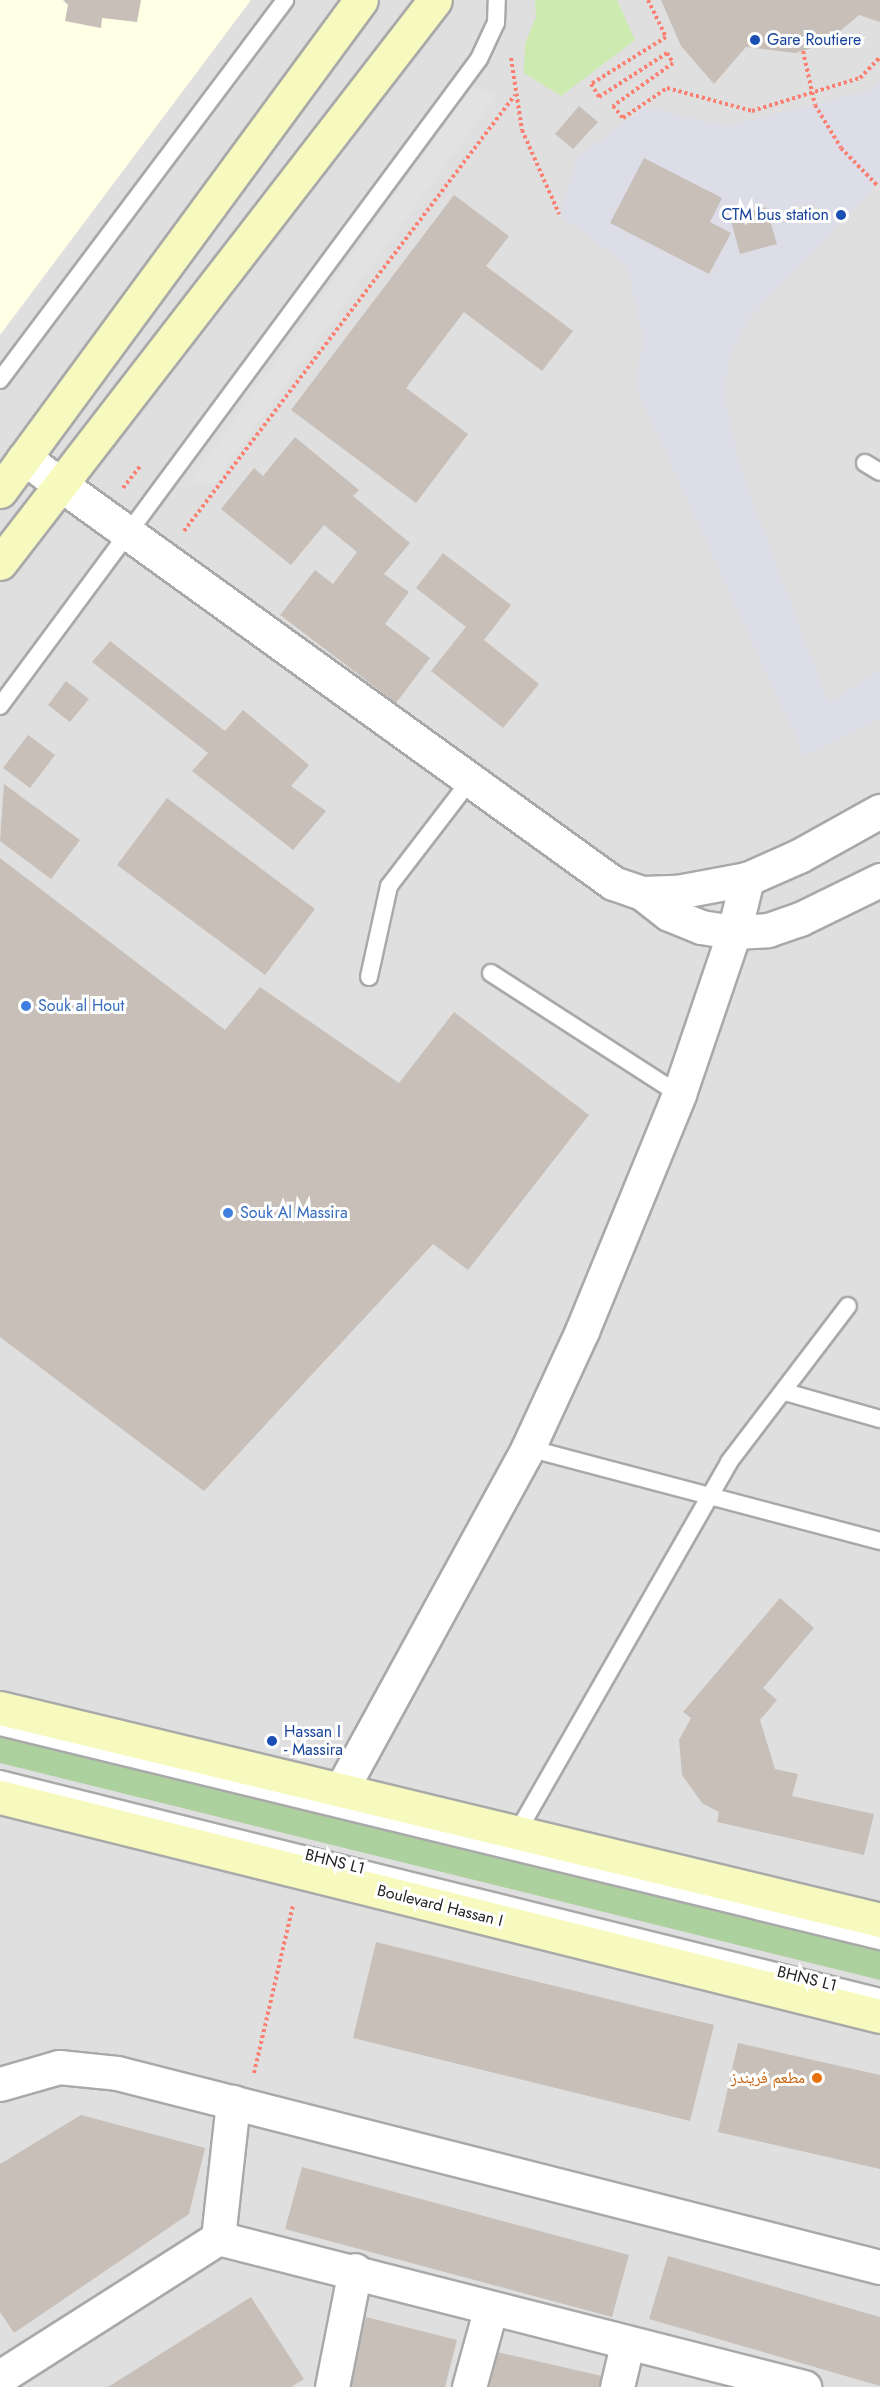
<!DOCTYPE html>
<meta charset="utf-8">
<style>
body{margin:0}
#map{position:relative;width:880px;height:2387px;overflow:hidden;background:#f2efe9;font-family:Jost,"Noto Naskh Arabic",sans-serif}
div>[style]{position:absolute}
.residential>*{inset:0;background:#e0dfdf}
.education>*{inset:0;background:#ffffe5}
.grass>*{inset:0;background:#cdebb0}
.forest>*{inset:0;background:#add19e}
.parking>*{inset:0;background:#e2e2e2}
.plaza>*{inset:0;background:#dddde8}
.building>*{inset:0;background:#c7bfb8}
.path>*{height:4px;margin-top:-2px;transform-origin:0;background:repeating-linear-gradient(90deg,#fa8072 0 3px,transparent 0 6px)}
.roads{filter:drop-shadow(2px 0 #a9a9a9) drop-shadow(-2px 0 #a9a9a9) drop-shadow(0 2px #a9a9a9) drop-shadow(0 -2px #a9a9a9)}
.lane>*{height:16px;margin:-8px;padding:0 8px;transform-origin:8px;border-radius:8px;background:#fff}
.street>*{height:33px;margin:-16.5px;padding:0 16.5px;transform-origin:16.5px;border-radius:16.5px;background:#fff}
.secondary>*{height:33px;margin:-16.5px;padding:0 16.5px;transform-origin:16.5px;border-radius:16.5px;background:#f7fabf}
.dots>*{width:16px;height:16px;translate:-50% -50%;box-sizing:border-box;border:3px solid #fff;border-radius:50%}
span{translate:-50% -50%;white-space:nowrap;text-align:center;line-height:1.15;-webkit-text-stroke:6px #fff;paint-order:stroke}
.transit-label{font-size:16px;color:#164399}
.left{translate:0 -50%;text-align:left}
.right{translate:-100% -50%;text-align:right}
.shop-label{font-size:16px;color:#366cbe}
.street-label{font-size:16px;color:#222}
.food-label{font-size:16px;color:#c56008}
</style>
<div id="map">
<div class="residential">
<div style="clip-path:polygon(0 0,880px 0,880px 2387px,0 2387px)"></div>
</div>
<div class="education">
<div style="clip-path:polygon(0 0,251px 0,0 335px)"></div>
</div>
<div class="grass">
<div style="clip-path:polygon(535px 0,617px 0,635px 40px,561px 96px,524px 73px,525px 44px,536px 17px)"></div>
</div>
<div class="forest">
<div style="clip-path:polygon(0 1731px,880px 1948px,880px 1980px,0 1763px)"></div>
</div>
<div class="parking">
<div style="clip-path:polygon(471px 87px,497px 94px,214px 483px,190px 482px)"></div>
</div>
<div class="plaza">
<div style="clip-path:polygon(880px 80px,880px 182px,748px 320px,730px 354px,724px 396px,741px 470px,828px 702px,880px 670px,880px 719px,804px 756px,635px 386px,643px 338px,627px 266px,559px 214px,577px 157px,646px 107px,727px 126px,871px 90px)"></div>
</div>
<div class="building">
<div style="clip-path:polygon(63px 0,141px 0,137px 22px,102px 18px,101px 28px,65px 21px,68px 5px)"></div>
<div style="clip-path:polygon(661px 0,880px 0,880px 22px,859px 15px,825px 44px,795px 53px,746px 47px,714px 84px,681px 46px)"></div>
<div style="clip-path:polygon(579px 106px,598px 122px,573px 149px,555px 134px)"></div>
<div style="clip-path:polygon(644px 158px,722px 198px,710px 222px,731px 233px,709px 274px,610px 223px)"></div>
<div style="clip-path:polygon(454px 195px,509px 236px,486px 266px,573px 331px,542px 371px,464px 312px,406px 388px,468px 434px,416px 503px,291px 410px)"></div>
<div style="clip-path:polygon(766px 207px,777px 244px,740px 254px,730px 217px)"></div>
<div style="clip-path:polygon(295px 437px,359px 490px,353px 496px,410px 543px,384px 574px,409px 592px,385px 624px,430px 658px,396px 703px,280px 615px,315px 570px,333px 584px,357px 552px,324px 525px,291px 565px,221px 509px,254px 468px,263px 476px)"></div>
<div style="clip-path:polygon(443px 553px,511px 605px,484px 640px,539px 684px,503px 728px,431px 671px,466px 627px,416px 588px)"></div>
<div style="clip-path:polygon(110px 641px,225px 731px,243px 710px,309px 765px,291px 786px,326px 811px,293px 850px,192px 771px,208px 753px,92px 662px)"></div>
<div style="clip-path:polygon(66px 681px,89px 699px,70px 722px,48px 705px)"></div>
<div style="clip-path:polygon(28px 735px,55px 755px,30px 788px,3px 768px)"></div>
<div style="clip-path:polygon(4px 784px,80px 840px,51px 879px,0 841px)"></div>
<div style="clip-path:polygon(167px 798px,315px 909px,265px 975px,117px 865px)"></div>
<div style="clip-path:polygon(0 858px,225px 1030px,260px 987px,399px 1083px,454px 1012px,589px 1115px,468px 1270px,433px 1244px,204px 1491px,0 1337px)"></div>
<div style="clip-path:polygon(780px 1598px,814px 1628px,763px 1688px,777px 1700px,760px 1720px,775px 1769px,798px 1774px,792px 1796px,874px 1814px,864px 1855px,717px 1822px,719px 1812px,702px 1803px,682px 1775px,679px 1740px,691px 1718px,683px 1712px)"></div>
<div style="clip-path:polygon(376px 1942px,714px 2025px,690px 2121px,353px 2038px)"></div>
<div style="clip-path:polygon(738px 2043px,880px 2075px,880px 2169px,718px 2132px)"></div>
<div style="clip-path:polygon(81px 2115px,205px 2148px,189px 2214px,14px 2333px,0 2312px,0 2164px)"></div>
<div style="clip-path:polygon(302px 2167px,629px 2255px,612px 2317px,285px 2229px)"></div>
<div style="clip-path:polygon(668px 2256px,880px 2317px,880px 2386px,649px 2319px)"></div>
<div style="clip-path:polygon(251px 2297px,304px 2379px,291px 2387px,108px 2387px)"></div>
<div style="clip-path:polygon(366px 2317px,457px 2340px,445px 2387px,348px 2387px)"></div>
<div style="clip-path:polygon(488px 2350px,602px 2376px,600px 2387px,481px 2387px)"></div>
</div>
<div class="path">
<div style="left:648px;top:0;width:41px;rotate:64.1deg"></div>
<div style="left:666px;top:37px;width:89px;rotate:147.9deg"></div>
<div style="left:591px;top:84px;width:15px;rotate:58deg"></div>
<div style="left:599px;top:97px;width:81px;rotate:-32.9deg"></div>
<div style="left:667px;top:53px;width:12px;rotate:59deg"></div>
<div style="left:673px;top:63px;width:74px;rotate:144.4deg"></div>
<div style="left:613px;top:106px;width:16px;rotate:50deg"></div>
<div style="left:623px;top:118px;width:53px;rotate:-34.3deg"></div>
<div style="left:667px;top:88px;width:88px;rotate:15.1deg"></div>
<div style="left:752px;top:111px;width:113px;rotate:-17deg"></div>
<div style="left:860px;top:78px;width:29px;rotate:-46deg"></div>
<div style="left:803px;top:51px;width:55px;rotate:77.5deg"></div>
<div style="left:815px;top:105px;width:50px;rotate:58.8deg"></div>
<div style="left:841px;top:148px;width:52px;rotate:45.8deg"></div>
<div style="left:511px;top:58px;width:73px;rotate:81.3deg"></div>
<div style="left:522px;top:130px;width:92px;rotate:66.2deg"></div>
<div style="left:123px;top:488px;width:29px;rotate:-52deg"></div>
<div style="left:184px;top:531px;width:547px;rotate:-52.8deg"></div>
<div style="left:254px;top:2073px;width:172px;rotate:-76.9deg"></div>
</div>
<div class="roads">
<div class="lane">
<div style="left:0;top:380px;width:475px;rotate:-53.1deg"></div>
<div style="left:865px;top:463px;width:17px;rotate:31deg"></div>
<div style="left:0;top:706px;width:805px;rotate:-53.49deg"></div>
<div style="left:479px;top:59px;width:40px;rotate:-65deg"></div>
<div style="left:496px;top:23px;width:23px;rotate:-88deg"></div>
<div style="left:491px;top:973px;width:224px;rotate:32.8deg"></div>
<div style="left:369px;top:977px;width:93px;rotate:-77.6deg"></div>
<div style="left:389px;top:886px;width:130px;rotate:-52.5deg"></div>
<div style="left:785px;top:1392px;width:99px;rotate:15.9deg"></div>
<div style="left:528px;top:1448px;width:364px;rotate:14.8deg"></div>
<div style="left:0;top:1727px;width:906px;rotate:13.67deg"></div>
<div style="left:0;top:1779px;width:907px;rotate:13.91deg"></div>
<div style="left:518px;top:1831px;width:425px;rotate:-60.2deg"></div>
<div style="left:729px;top:1462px;width:196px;rotate:-52.7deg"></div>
</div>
<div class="street">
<div style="left:24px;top:458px;width:726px;rotate:35.81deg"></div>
<div style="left:613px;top:883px;width:31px;rotate:19deg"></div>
<div style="left:642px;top:893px;width:35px;rotate:-2deg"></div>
<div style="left:677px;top:892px;width:71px;rotate:-10.5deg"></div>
<div style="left:747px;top:879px;width:57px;rotate:-23.9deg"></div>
<div style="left:799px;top:856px;width:93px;rotate:-29.1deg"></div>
<div style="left:642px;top:893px;width:34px;rotate:38deg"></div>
<div style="left:669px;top:914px;width:35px;rotate:22deg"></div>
<div style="left:701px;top:927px;width:33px;rotate:9deg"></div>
<div style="left:734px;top:932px;width:34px;rotate:-3deg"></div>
<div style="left:768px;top:930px;width:34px;rotate:-19deg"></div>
<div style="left:800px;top:919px;width:89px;rotate:-26deg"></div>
<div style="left:341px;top:1790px;width:390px;rotate:-61.3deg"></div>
<div style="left:528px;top:1448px;width:129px;rotate:-65.2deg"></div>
<div style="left:582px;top:1331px;width:256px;rotate:-67.7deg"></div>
<div style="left:679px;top:1094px;width:171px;rotate:-71.2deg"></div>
<div style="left:734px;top:932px;width:55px;rotate:-76.2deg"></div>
<div style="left:0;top:2084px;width:61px;rotate:-16.1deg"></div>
<div style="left:59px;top:2067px;width:58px;rotate:5.9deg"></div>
<div style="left:117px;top:2073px;width:787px;rotate:14.27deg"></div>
<div style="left:218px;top:2238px;width:137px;rotate:-83.7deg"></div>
<div style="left:0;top:2377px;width:259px;rotate:-32.5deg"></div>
<div style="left:218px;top:2238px;width:605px;rotate:14.27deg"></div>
<div style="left:332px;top:2387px;width:119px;rotate:-78.9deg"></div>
<div style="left:469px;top:2387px;width:79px;rotate:-74.6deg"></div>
<div style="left:617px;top:2387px;width:43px;rotate:-76.6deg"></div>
</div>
<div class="secondary">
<div style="left:0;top:491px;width:609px;rotate:-53.68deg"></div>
<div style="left:0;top:563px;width:711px;rotate:-52.31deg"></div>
<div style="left:0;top:1708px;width:905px;rotate:13.54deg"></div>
<div style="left:0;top:1797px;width:907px;rotate:13.97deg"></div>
</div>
</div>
<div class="dots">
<div style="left:755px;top:40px;background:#1a4fb4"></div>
<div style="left:841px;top:215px;background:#1a4fb4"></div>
<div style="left:26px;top:1006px;background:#3f7fe0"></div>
<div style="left:228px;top:1213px;background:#3f7fe0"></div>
<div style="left:272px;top:1741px;background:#1a4fb4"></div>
<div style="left:817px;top:2078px;background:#e8710a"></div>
</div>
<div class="transit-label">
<span class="left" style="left:767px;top:40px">Gare Routiere</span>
<span class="right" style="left:829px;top:215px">CTM bus station</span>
<span class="left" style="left:284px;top:1741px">Hassan I<br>- Massira</span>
</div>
<div class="shop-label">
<span class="left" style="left:38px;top:1006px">Souk al Hout</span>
<span class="left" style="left:240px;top:1213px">Souk Al Massira</span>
</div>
<div class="street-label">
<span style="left:335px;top:1862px;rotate:14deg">BHNS L1</span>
<span style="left:440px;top:1906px;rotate:14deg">Boulevard Hassan I</span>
<span style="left:807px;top:1979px;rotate:14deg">BHNS L1</span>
</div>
<div class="food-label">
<span class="right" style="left:805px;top:2078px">مطعم فريندز</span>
</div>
</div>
